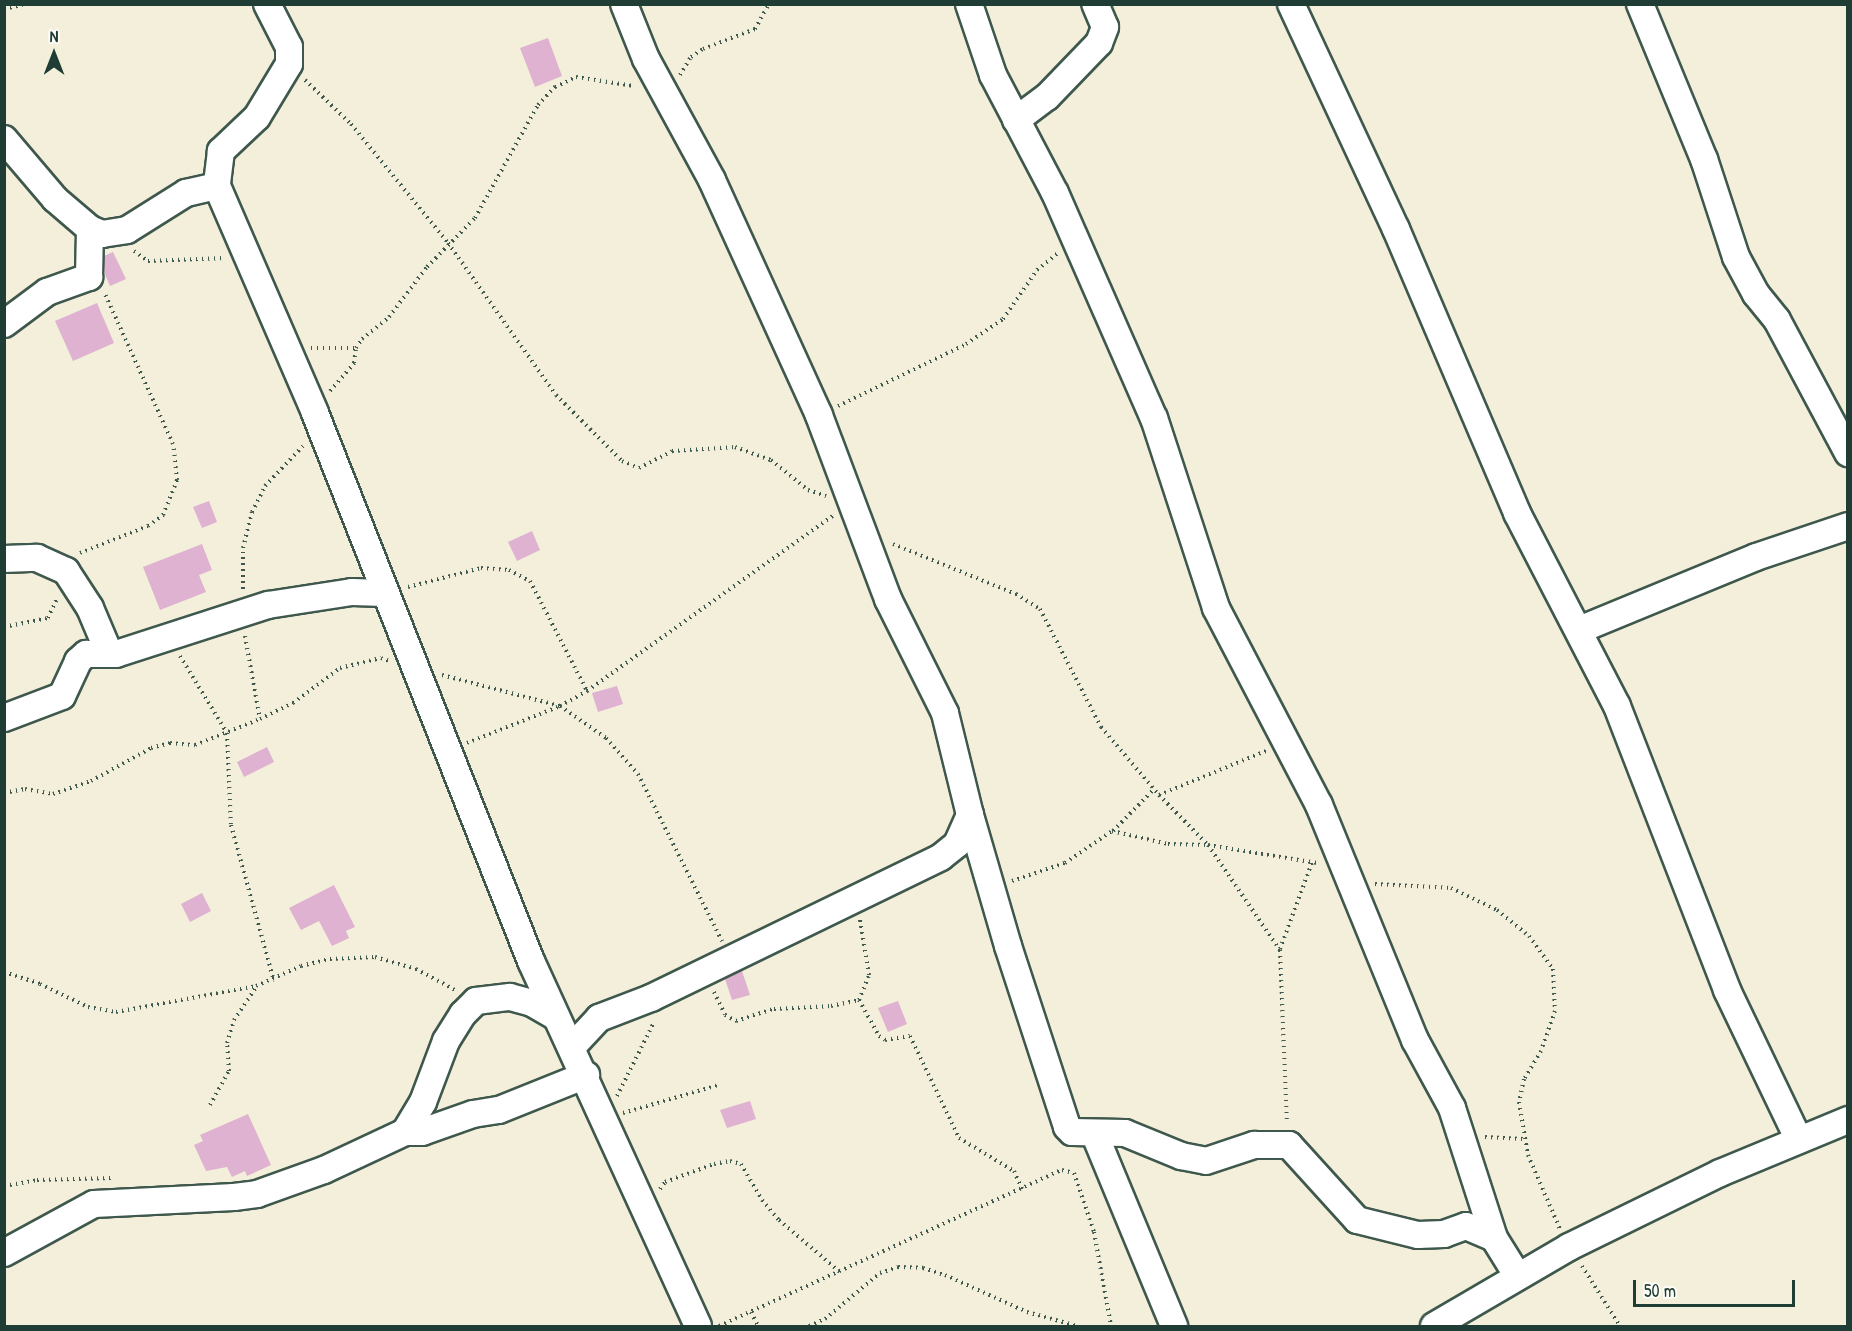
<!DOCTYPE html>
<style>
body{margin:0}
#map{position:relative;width:1852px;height:1331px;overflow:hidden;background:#f3efda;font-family:"Patrick Hand",sans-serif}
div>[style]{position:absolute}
.building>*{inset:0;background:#deb2d0}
.path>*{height:4px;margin-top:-2px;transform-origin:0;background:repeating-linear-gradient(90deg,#3f584d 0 1.5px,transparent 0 6px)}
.roads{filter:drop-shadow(2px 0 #3f584d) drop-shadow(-2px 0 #3f584d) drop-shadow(0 2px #3f584d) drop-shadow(0 -2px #3f584d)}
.minor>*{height:26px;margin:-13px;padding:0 13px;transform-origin:13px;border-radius:13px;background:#fff}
span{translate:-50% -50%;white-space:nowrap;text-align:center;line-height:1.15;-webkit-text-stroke:6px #fdfcf7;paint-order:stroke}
.frame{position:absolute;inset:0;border:6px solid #1f3d34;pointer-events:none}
.north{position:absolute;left:24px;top:24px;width:60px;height:60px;-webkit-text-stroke:4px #fdfcf7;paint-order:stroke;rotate:0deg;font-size:16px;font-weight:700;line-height:24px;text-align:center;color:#1f3d34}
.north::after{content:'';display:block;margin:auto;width:21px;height:27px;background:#1f3d34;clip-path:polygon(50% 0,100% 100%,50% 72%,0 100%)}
.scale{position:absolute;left:1633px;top:1280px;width:162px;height:27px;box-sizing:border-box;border:3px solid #1f3d34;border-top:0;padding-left:8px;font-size:18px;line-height:21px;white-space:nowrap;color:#1f3d34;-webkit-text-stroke:4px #fdfcf7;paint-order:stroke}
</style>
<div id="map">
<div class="building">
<div style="clip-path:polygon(548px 38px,562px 76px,535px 87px,520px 48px)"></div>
<div style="clip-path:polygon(113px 252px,126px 279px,110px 286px,104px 272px,104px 256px)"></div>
<div style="clip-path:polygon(97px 303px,114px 343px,73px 361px,55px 321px)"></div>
<div style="clip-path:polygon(209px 501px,217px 522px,202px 528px,193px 507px)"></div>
<div style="clip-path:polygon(532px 531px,540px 550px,517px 561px,508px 542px)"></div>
<div style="clip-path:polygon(202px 544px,212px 570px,199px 575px,206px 592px,160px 610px,143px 567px)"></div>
<div style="clip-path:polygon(617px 686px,623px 704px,598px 712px,592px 693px)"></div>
<div style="clip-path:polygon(267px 747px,274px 762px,244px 777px,237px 762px)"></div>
<div style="clip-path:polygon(334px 885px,355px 927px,346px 931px,349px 938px,332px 946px,319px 921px,301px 930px,289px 908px)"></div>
<div style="clip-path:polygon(202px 893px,211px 911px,190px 922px,181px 904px)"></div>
<div style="clip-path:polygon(742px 971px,750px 995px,732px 1000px,725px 979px)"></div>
<div style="clip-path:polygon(898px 1001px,907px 1024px,888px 1032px,878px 1008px)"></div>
<div style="clip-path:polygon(750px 1101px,756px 1119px,727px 1128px,720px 1110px)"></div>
<div style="clip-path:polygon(248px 1114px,271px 1165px,247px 1176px,245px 1171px,232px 1177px,227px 1167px,206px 1171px,194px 1145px,203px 1141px,200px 1135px)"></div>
</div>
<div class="path">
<div style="left:4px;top:9px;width:23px;rotate:-13deg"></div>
<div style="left:680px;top:75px;width:21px;rotate:-59deg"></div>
<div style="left:691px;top:57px;width:14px;rotate:-34deg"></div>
<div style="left:703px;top:49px;width:56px;rotate:-21deg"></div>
<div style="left:755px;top:29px;width:29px;rotate:-61deg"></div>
<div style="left:305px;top:80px;width:64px;rotate:43.7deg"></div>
<div style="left:351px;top:124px;width:154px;rotate:50.8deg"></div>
<div style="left:448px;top:243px;width:186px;rotate:54.6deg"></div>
<div style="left:556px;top:395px;width:93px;rotate:45deg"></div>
<div style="left:622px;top:461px;width:18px;rotate:22deg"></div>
<div style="left:639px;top:468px;width:37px;rotate:-27deg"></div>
<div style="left:672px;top:451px;width:63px;rotate:-3.6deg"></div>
<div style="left:735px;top:447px;width:38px;rotate:20deg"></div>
<div style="left:771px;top:460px;width:48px;rotate:39deg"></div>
<div style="left:808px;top:490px;width:19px;rotate:18deg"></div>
<div style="left:134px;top:251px;width:17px;rotate:36deg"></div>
<div style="left:148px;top:261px;width:76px;rotate:-2.3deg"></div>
<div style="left:311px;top:348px;width:45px"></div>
<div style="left:330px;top:391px;width:37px;rotate:-49deg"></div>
<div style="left:354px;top:363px;width:15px;rotate:-82deg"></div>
<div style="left:356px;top:348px;width:11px;rotate:-56deg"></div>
<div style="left:362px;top:339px;width:35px;rotate:-39deg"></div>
<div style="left:389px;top:317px;width:63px;rotate:-52.8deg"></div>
<div style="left:427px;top:267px;width:69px;rotate:-45.6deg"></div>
<div style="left:475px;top:218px;width:129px;rotate:-60.9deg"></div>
<div style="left:538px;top:105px;width:25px;rotate:-47deg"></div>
<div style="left:555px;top:87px;width:23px;rotate:-25deg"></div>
<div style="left:576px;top:77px;width:59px;rotate:8.8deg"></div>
<div style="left:838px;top:406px;width:142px;rotate:-25.8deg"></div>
<div style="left:966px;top:344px;width:45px;rotate:-34deg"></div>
<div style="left:1003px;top:319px;width:60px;rotate:-55.2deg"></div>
<div style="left:1037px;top:270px;width:26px;rotate:-39deg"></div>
<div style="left:893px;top:544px;width:133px;rotate:22.1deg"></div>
<div style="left:1016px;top:594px;width:28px;rotate:32deg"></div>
<div style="left:1040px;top:609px;width:133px;rotate:62.7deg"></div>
<div style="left:1101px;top:727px;width:89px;rotate:49.5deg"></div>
<div style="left:1159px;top:795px;width:116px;rotate:-22.4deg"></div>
<div style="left:80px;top:553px;width:73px;rotate:-21.7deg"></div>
<div style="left:148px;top:526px;width:19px;rotate:-36deg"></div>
<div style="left:163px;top:515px;width:38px;rotate:-68deg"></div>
<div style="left:177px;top:480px;width:36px;rotate:-96deg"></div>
<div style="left:173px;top:444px;width:165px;rotate:-114.4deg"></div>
<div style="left:408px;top:587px;width:75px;rotate:-14.6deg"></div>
<div style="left:481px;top:568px;width:28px;rotate:4deg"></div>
<div style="left:509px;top:570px;width:24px;rotate:28deg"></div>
<div style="left:530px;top:581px;width:124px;rotate:62.6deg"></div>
<div style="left:243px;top:589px;width:41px;rotate:-90deg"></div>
<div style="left:243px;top:548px;width:37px;rotate:-76deg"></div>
<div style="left:252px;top:512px;width:29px;rotate:-63deg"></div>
<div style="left:265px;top:486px;width:55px;rotate:-46.5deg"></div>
<div style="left:4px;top:627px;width:45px;rotate:-11.6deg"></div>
<div style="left:48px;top:618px;width:21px;rotate:-65deg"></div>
<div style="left:245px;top:636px;width:84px;rotate:79.8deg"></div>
<div style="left:180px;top:656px;width:90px;rotate:58.6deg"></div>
<div style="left:227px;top:733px;width:92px;rotate:87.5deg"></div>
<div style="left:231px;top:825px;width:162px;rotate:74.6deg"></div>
<div style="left:442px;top:675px;width:122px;rotate:14.7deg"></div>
<div style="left:560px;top:706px;width:56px;rotate:34.8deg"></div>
<div style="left:606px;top:738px;width:48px;rotate:48.4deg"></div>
<div style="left:638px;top:774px;width:187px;rotate:63.3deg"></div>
<div style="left:467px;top:743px;width:100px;rotate:-21.7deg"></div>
<div style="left:560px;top:706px;width:31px;rotate:-29deg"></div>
<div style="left:587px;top:691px;width:303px;rotate:-35.5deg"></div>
<div style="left:4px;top:793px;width:21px;rotate:-11deg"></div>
<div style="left:25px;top:789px;width:28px;rotate:10deg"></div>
<div style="left:53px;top:794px;width:40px;rotate:-18.9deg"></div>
<div style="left:91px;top:781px;width:68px;rotate:-28.8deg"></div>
<div style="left:151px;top:748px;width:20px;rotate:-15deg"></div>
<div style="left:170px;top:743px;width:25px;rotate:5deg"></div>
<div style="left:195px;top:745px;width:70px;rotate:-21.8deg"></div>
<div style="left:260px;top:719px;width:37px;rotate:-26deg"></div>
<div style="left:293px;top:703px;width:59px;rotate:-36.7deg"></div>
<div style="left:340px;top:668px;width:42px;rotate:-13.7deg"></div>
<div style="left:381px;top:658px;width:9px;rotate:21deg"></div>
<div style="left:1159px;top:795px;width:70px;rotate:45.6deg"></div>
<div style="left:1208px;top:845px;width:127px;rotate:55.6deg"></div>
<div style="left:1280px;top:950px;width:174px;rotate:87.7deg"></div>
<div style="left:1113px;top:831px;width:59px;rotate:-45.7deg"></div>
<div style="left:1012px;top:881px;width:56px;rotate:-18.8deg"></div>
<div style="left:1065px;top:863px;width:57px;rotate:-34.2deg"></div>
<div style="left:1112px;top:831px;width:57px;rotate:13.1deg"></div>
<div style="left:1168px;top:844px;width:40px;rotate:1.4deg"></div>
<div style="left:1208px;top:845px;width:111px;rotate:9.3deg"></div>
<div style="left:1375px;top:884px;width:76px;rotate:3deg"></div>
<div style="left:1451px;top:888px;width:51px;rotate:25.6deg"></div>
<div style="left:1497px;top:910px;width:41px;rotate:39.1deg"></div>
<div style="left:1529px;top:936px;width:41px;rotate:54deg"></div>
<div style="left:1553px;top:969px;width:42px;rotate:87.3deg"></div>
<div style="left:1555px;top:1011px;width:42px;rotate:109.3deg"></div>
<div style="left:1541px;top:1051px;width:33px;rotate:121deg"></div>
<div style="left:1524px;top:1079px;width:24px;rotate:102deg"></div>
<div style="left:1519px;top:1102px;width:54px;rotate:80.4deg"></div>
<div style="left:1528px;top:1155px;width:81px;rotate:66.6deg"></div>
<div style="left:1280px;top:949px;width:95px;rotate:-69.7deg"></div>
<div style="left:4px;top:972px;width:38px;rotate:18deg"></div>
<div style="left:40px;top:984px;width:53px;rotate:25.6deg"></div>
<div style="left:88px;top:1007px;width:28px;rotate:10deg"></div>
<div style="left:116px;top:1012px;width:142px;rotate:-10.5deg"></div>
<div style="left:256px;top:986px;width:49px;rotate:-24deg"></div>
<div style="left:301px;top:966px;width:30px;rotate:-14deg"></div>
<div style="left:330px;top:959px;width:45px;rotate:-2.5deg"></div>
<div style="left:375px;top:957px;width:43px;rotate:16.3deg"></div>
<div style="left:416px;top:969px;width:44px;rotate:28.3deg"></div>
<div style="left:714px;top:992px;width:25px;rotate:64deg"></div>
<div style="left:725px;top:1015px;width:13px;rotate:29deg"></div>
<div style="left:736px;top:1021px;width:40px;rotate:-18deg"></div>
<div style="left:774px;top:1009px;width:57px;rotate:-3deg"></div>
<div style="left:831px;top:1006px;width:29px;rotate:-12deg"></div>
<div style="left:859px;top:1000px;width:27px;rotate:-68deg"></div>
<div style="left:869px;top:975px;width:56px;rotate:-99.3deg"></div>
<div style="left:859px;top:1000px;width:41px;rotate:60.9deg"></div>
<div style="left:879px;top:1036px;width:7px;rotate:34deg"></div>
<div style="left:885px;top:1040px;width:25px;rotate:-9deg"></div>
<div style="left:910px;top:1036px;width:113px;rotate:64.3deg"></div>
<div style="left:959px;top:1138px;width:64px;rotate:31deg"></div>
<div style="left:1014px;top:1171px;width:20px;rotate:66deg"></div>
<div style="left:617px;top:1096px;width:83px;rotate:-63.4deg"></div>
<div style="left:210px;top:1105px;width:39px;rotate:-61deg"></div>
<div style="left:229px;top:1071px;width:28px;rotate:-94deg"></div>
<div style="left:227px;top:1043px;width:24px;rotate:-73deg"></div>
<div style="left:234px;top:1020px;width:40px;rotate:-56deg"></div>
<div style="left:623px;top:1113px;width:99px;rotate:-16.4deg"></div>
<div style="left:1485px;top:1137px;width:38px;rotate:3deg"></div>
<div style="left:4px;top:1186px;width:34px;rotate:-10deg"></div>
<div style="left:37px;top:1180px;width:74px;rotate:-1.5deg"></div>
<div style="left:660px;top:1189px;width:9px;rotate:-54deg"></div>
<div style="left:665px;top:1182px;width:52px;rotate:-20.2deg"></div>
<div style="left:714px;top:1164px;width:16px;rotate:-11deg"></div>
<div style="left:730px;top:1161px;width:11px;rotate:15deg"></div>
<div style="left:741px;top:1164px;width:42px;rotate:59.7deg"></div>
<div style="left:762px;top:1200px;width:26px;rotate:50deg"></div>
<div style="left:779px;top:1220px;width:82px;rotate:40.5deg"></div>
<div style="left:1582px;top:1266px;width:71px;rotate:57.7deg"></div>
<div style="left:751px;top:1312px;width:16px;rotate:63deg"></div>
<div style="left:719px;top:1326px;width:377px;rotate:-24.5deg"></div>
<div style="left:1062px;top:1170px;width:12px;rotate:14deg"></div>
<div style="left:1074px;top:1173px;width:62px;rotate:71.3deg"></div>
<div style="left:1094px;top:1232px;width:96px;rotate:79.7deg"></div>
<div style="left:809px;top:1326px;width:17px;rotate:-24deg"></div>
<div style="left:825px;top:1319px;width:72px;rotate:-39.9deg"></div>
<div style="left:880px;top:1273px;width:19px;rotate:-18deg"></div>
<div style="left:898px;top:1267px;width:25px;rotate:2deg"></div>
<div style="left:923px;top:1268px;width:23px;rotate:18deg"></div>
<div style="left:945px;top:1275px;width:90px;rotate:24.3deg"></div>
<div style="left:1027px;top:1312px;width:52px;rotate:15.6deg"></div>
</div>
<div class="roads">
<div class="minor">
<div style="left:267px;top:4px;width:48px;rotate:62.9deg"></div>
<div style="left:289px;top:47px;width:17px;rotate:90deg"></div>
<div style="left:289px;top:64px;width:62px;rotate:121.1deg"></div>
<div style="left:257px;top:117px;width:50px;rotate:136.6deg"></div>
<div style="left:221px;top:151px;width:35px;rotate:97deg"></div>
<div style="left:217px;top:186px;width:247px;rotate:66.6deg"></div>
<div style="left:315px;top:413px;width:589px;rotate:68.49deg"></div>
<div style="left:531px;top:961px;width:401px;rotate:65.4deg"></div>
<div style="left:969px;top:4px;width:75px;rotate:71.3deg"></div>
<div style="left:993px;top:75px;width:133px;rotate:62.3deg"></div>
<div style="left:1055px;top:193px;width:246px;rotate:66.3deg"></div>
<div style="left:1154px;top:418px;width:200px;rotate:71.9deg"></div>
<div style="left:1216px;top:608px;width:222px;rotate:62.4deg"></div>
<div style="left:1319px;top:805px;width:254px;rotate:67.8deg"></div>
<div style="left:1415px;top:1040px;width:77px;rotate:61.4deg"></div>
<div style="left:1452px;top:1108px;width:137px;rotate:72.1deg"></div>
<div style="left:1494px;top:1238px;width:44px;rotate:58.1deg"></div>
<div style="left:1291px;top:4px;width:248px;rotate:65deg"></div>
<div style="left:1396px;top:229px;width:309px;rotate:66.9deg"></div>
<div style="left:1517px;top:513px;width:217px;rotate:62.6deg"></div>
<div style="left:1617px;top:706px;width:305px;rotate:68.8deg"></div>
<div style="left:1727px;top:990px;width:166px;rotate:64.4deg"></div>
<div style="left:1640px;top:4px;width:168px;rotate:67.6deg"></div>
<div style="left:1704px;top:159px;width:103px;rotate:71.9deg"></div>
<div style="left:1736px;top:257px;width:42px;rotate:61.6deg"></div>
<div style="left:1756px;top:294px;width:33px;rotate:51deg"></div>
<div style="left:1777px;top:320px;width:151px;rotate:61.9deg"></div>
<div style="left:1016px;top:120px;width:39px;rotate:-37deg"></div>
<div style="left:1047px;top:97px;width:75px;rotate:-46.1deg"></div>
<div style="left:1099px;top:43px;width:17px;rotate:-69deg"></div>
<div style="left:1105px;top:27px;width:25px;rotate:-113deg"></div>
<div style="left:4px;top:139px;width:79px;rotate:49.6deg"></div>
<div style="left:55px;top:199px;width:46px;rotate:40.6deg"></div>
<div style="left:90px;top:229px;width:13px;rotate:23deg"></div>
<div style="left:102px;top:234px;width:25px;rotate:-9deg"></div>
<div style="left:127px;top:230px;width:70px;rotate:-32.1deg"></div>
<div style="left:186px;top:193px;width:32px;rotate:-13deg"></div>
<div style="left:4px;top:324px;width:54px;rotate:-36.7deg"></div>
<div style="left:47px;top:292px;width:45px;rotate:-19.7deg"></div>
<div style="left:89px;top:277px;width:48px;rotate:-88.8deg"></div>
<div style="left:4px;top:559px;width:33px;rotate:-2deg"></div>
<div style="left:37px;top:558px;width:32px;rotate:24deg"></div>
<div style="left:66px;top:571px;width:44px;rotate:57deg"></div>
<div style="left:90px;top:608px;width:49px;rotate:67.1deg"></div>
<div style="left:1579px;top:630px;width:191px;rotate:-22.4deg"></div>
<div style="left:1756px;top:557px;width:97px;rotate:-18.6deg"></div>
<div style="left:4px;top:718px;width:62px;rotate:-20.8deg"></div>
<div style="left:62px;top:696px;width:38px;rotate:-65deg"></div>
<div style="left:78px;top:661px;width:11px;rotate:-41deg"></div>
<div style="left:86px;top:654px;width:30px"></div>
<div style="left:116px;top:654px;width:160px;rotate:-17.9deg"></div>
<div style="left:268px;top:605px;width:85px;rotate:-8.8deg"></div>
<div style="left:352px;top:592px;width:32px;rotate:2deg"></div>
<div style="left:970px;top:815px;width:136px;rotate:73.8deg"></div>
<div style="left:1008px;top:946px;width:190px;rotate:71.9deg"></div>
<div style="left:1067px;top:1127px;width:7px;rotate:45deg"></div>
<div style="left:1072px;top:1132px;width:53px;rotate:1.1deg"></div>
<div style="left:1125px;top:1133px;width:61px;rotate:22.3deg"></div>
<div style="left:1181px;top:1156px;width:25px;rotate:11deg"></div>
<div style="left:1206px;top:1161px;width:51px;rotate:-18.4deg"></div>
<div style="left:1254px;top:1145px;width:35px"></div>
<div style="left:1289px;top:1145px;width:101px;rotate:47.8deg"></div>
<div style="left:1357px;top:1220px;width:63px;rotate:13.8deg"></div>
<div style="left:1418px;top:1235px;width:26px;rotate:-2deg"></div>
<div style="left:1444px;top:1234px;width:23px;rotate:-20deg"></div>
<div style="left:1466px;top:1226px;width:30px;rotate:23deg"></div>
<div style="left:572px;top:1047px;width:40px;rotate:-47deg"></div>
<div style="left:599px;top:1018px;width:56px;rotate:-21deg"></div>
<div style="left:651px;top:998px;width:322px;rotate:-25.9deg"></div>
<div style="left:941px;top:857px;width:21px;rotate:-39deg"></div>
<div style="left:957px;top:844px;width:32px;rotate:-66deg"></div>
<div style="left:970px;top:815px;width:105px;rotate:-103.8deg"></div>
<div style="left:945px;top:713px;width:127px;rotate:-116.6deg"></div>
<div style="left:888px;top:599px;width:197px;rotate:-110.6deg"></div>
<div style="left:819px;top:415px;width:258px;rotate:-114.5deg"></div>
<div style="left:712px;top:180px;width:138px;rotate:-118.6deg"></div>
<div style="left:646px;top:59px;width:59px;rotate:-111.8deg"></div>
<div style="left:405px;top:1132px;width:17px"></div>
<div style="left:422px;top:1132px;width:54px;rotate:-19.4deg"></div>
<div style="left:473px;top:1114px;width:26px;rotate:-9deg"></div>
<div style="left:499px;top:1110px;width:94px;rotate:-21.9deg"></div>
<div style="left:1095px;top:1135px;width:207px;rotate:67.5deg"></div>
<div style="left:4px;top:1253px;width:102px;rotate:-28.6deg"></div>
<div style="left:94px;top:1204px;width:140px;rotate:-2.9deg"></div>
<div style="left:234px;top:1197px;width:23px;rotate:-7deg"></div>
<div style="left:257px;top:1194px;width:71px;rotate:-19.7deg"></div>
<div style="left:324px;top:1170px;width:89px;rotate:-25.1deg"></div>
<div style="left:405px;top:1132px;width:35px;rotate:-59deg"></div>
<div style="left:423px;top:1102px;width:65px;rotate:-69.3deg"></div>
<div style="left:446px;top:1041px;width:32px;rotate:-58deg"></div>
<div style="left:463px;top:1014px;width:18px;rotate:-45deg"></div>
<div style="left:476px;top:1001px;width:34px;rotate:-7deg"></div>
<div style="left:510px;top:997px;width:23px;rotate:15deg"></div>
<div style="left:532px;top:1003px;width:28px;rotate:30deg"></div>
<div style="left:1434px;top:1326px;width:156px;rotate:-30.3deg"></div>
<div style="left:1569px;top:1247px;width:168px;rotate:-26.1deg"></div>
<div style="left:1720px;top:1173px;width:139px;rotate:-22.5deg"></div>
</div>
</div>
<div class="frame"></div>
<div class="north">N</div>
<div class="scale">50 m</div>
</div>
